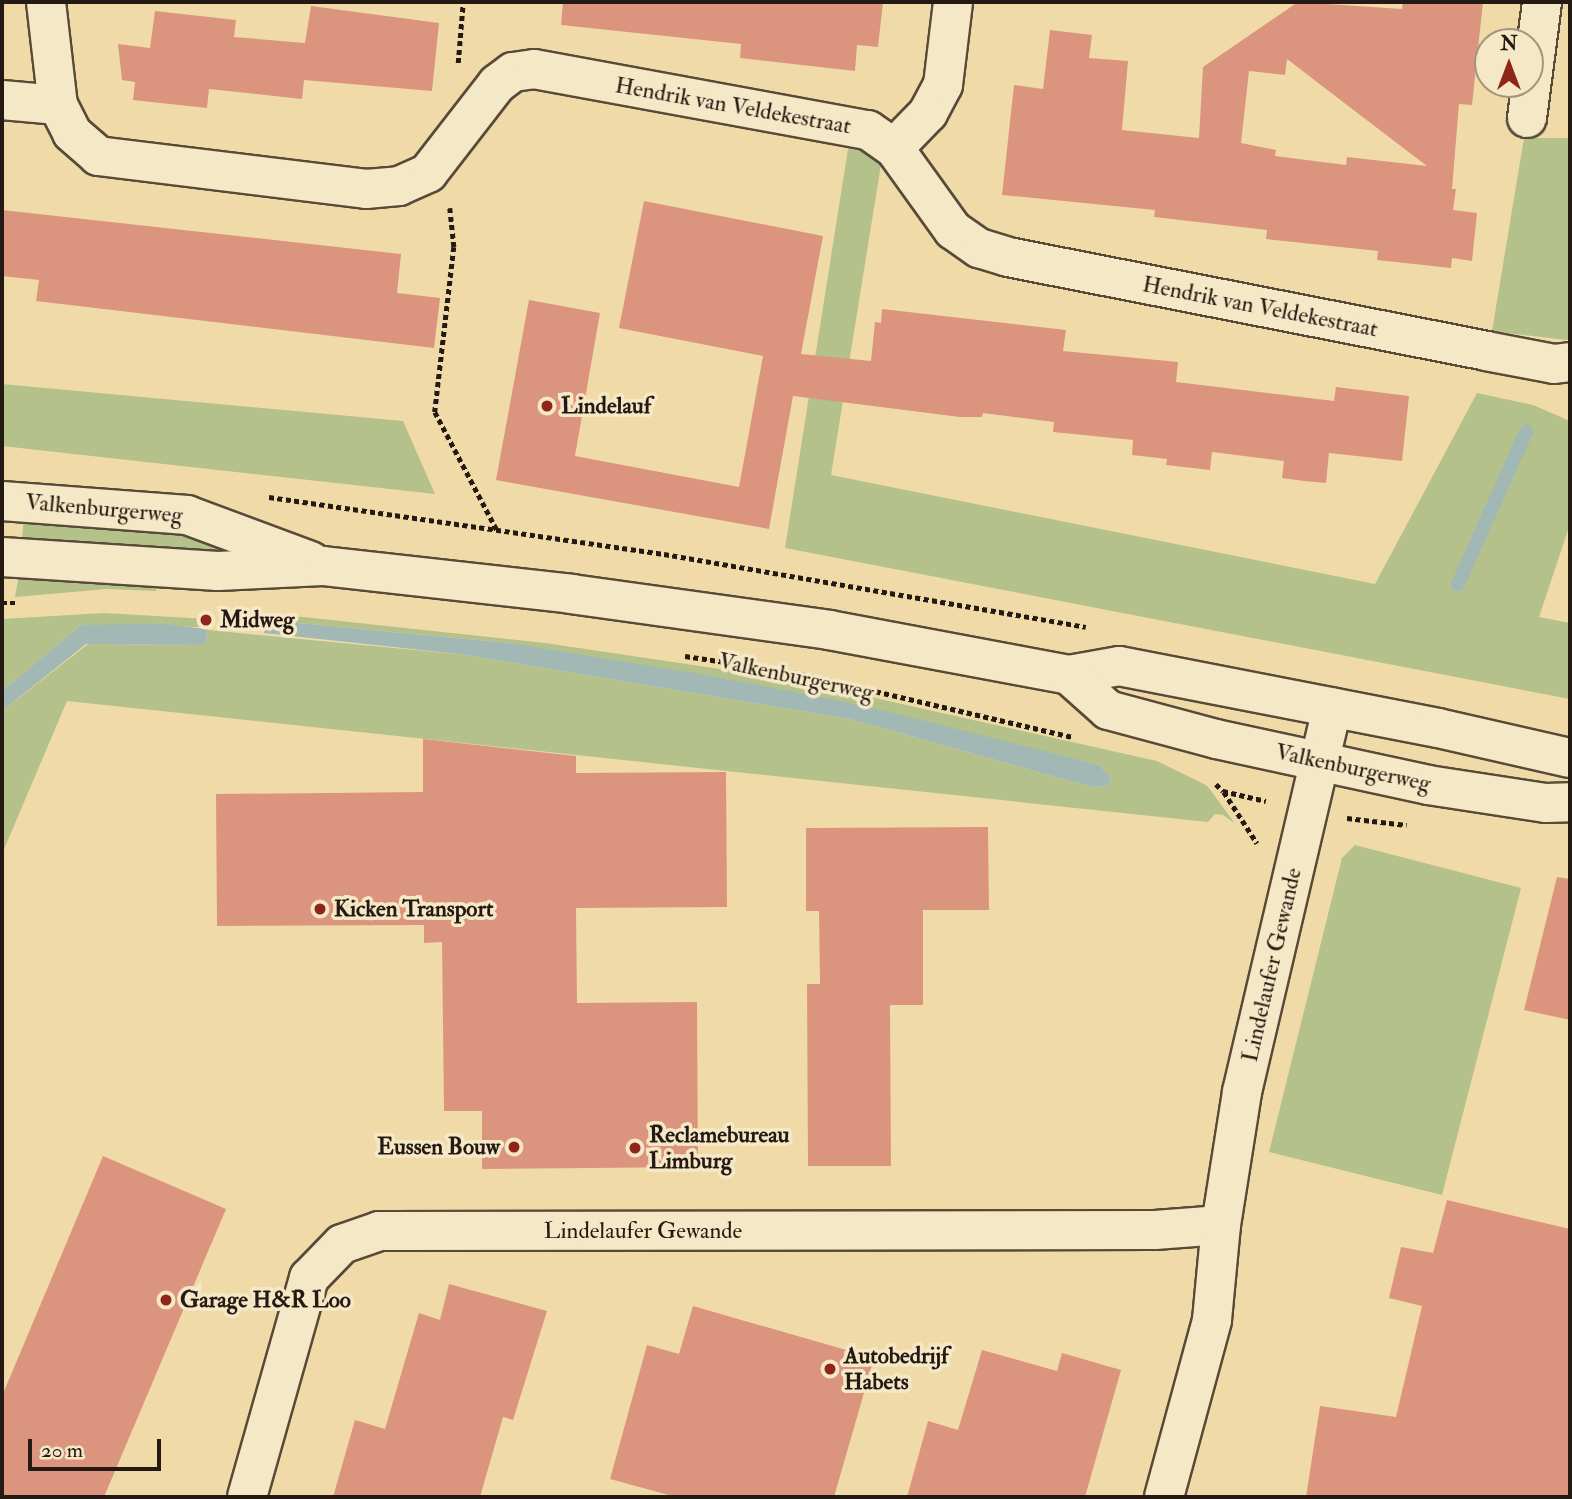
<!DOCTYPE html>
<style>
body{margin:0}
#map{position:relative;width:1572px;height:1499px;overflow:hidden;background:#f0dba8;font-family:"IM FELL Double Pica",serif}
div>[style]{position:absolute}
.green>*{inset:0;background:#b4c18b}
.water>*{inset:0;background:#a1b8b5}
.stream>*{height:14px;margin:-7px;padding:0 7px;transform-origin:7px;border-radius:7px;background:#a1b8b5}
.building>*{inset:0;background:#db957f}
.path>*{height:4.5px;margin-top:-2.25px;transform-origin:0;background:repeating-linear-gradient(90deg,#251913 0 5px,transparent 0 8.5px)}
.roads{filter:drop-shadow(2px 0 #584a38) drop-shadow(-2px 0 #584a38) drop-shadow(0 2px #584a38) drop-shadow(0 -2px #584a38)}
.street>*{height:38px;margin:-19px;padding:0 19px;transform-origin:19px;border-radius:19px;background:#f5e8c6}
.secondary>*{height:38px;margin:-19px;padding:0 19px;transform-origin:19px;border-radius:19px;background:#f5e8c6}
.dots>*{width:19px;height:19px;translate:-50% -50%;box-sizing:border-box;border:4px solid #f5e8c6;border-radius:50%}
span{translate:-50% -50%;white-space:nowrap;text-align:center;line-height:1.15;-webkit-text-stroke:7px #f5e8c6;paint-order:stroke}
.street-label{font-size:23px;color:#251913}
.poi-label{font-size:23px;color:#251913;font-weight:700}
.left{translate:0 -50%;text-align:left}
.right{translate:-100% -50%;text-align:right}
.frame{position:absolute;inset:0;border:4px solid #251913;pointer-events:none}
.north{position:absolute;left:1474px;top:28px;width:70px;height:70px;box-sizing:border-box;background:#f5e8c6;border:2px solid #a2957e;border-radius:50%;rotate:0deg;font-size:19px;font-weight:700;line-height:28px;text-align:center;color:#251913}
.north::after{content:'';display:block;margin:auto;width:24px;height:32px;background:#8f2418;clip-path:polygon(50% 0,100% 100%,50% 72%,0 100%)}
.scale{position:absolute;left:28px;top:1439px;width:133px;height:32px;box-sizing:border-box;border:4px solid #251913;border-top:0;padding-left:9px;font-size:21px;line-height:24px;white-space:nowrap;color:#251913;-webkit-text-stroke:5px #f5e8c6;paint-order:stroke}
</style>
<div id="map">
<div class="green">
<div style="clip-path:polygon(1524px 138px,1570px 138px,1570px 339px,1566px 340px,1492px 331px)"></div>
<div style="clip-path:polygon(848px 149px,883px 152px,831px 475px,1375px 584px,1477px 393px,1533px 405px,1570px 421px,1570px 524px,1539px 617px,1570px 623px,1570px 699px,785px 548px)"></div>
<div style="clip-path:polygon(2px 384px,403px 421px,435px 494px,2px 446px)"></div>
<div style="clip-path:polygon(24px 516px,225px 538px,222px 556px,22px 539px)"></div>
<div style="clip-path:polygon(19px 574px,157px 574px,156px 591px,107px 589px,15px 597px)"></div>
<div style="clip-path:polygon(104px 613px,208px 619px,208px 630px,467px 655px,850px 719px,1092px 787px,1107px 786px,1111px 778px,1099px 765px,999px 742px,509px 643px,265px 620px,266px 613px,545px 643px,795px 680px,1157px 761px,1206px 785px,1212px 792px,1233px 821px,1234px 823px,1223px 815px,1215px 814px,1208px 822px,67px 701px,2px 854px,2px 711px,88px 644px,201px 645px,207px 640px,206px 629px,201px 627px,81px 625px,2px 691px,2px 619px)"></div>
<div style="clip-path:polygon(1355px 845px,1521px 888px,1442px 1195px,1269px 1152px,1342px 858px)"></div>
</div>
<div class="water">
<div style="clip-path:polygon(265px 620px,509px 643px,700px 674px,869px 707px,1099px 765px,1111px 778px,1107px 786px,1092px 787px,850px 719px,467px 655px,264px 633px)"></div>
<div style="clip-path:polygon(163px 624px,206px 629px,207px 641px,201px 645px,86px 644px,2px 711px,2px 691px,81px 625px)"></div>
</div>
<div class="stream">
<div style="left:1458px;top:584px;width:167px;rotate:-65.9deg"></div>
</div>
<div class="building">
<div style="clip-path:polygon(563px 2px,883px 2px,878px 47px,857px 45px,855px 71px,740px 58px,741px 44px,561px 25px)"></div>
<div style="clip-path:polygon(evenodd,1298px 2px,1402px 9px,1403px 2px,1483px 2px,1472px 105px,1459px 104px,1452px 189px,1456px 189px,1453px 210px,1477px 213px,1472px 261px,1452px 258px,1451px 268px,1377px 260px,1378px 251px,1266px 239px,1267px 230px,1154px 217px,1155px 210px,1002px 195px,1014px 85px,1043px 89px,1050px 30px,1092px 35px,1089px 58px,1128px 61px,1122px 130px,1199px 138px,1203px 67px,1298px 2px,1287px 59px,1360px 115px,1427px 166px,1347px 157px,1346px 165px,1275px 156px,1276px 150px,1241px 143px,1249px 71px,1285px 75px,1287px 59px)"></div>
<div style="clip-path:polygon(311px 6px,439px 23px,432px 91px,304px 80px,302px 99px,209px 89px,207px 108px,133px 100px,135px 82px,122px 80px,118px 44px,150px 48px,155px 11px,236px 20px,234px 37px,305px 43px)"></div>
<div style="clip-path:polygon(644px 201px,823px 236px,801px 354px,871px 361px,875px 322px,881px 323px,882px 309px,1066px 330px,1063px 351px,1178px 362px,1176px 382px,1334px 401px,1336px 387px,1409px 396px,1402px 461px,1329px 453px,1326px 483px,1304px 481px,1282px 478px,1284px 461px,1212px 452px,1210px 470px,1166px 465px,1167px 459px,1132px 455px,1133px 440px,1053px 432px,1054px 422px,983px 413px,982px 417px,960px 417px,793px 396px,769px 529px,496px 480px,529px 300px,600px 313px,575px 456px,739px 487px,763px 356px,619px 328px)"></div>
<div style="clip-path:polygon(2px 210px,401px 254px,397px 293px,440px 298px,434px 348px,36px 301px,39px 280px,2px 276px)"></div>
<div style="clip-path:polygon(423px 739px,576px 756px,576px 773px,726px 772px,727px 907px,576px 908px,577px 1003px,697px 1002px,698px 1167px,482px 1169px,482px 1111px,444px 1111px,442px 942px,424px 943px,424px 925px,217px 926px,216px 794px,423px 792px)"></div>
<div style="clip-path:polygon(988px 827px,989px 910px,923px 910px,923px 1005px,890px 1005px,891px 1166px,808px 1166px,807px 984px,820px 984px,819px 911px,806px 911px,806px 828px)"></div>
<div style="clip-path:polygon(1557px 877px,1570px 879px,1570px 1020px,1524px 1010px)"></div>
<div style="clip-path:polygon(103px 1156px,226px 1209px,104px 1497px,2px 1497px,2px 1396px)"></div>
<div style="clip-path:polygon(1447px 1200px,1570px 1229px,1570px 1497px,1306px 1497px,1320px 1406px,1396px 1417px,1422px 1306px,1389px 1298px,1401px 1247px,1433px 1253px)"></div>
<div style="clip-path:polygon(449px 1284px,547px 1311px,513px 1420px,503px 1417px,480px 1497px,333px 1497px,355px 1420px,385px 1429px,419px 1313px,440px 1320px)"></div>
<div style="clip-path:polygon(693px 1306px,874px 1358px,834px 1497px,676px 1497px,610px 1479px,647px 1345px,679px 1354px)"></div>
<div style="clip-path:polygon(982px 1350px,1057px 1371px,1062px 1353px,1121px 1370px,1085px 1497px,907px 1497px,928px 1421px,958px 1430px)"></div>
</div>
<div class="path">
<div style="left:458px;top:63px;width:61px;rotate:-85.3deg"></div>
<div style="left:450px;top:208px;width:39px;rotate:84deg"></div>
<div style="left:454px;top:247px;width:166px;rotate:96.6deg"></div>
<div style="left:435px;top:412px;width:136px;rotate:62.3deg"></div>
<div style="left:269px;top:497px;width:399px;rotate:8.2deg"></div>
<div style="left:664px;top:554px;width:428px;rotate:9.8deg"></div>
<div style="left:2px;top:603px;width:13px"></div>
<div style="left:685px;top:656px;width:109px;rotate:8.4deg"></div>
<div style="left:793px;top:672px;width:287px;rotate:13.1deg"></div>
<div style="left:1216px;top:784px;width:10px;rotate:45deg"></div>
<div style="left:1223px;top:791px;width:44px;rotate:13.1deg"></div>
<div style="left:1224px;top:792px;width:61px;rotate:57.1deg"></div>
<div style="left:1347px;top:818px;width:60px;rotate:6.7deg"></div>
</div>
<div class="roads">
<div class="street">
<div style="left:46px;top:2px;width:104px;rotate:83.4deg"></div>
<div style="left:58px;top:105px;width:31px;rotate:63deg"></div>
<div style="left:72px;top:133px;width:35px;rotate:41deg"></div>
<div style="left:98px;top:156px;width:270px;rotate:7deg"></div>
<div style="left:366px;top:189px;width:33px;rotate:-5deg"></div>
<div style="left:399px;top:186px;width:32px;rotate:-24deg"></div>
<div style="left:428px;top:173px;width:113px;rotate:-52.2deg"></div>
<div style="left:497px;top:84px;width:20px;rotate:-37deg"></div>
<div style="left:513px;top:72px;width:21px;rotate:-8deg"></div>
<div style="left:534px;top:69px;width:340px;rotate:10.4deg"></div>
<div style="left:868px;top:130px;width:32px;rotate:35deg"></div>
<div style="left:894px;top:148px;width:101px;rotate:54.3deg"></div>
<div style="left:953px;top:230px;width:32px;rotate:35deg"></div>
<div style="left:979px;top:248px;width:30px;rotate:17deg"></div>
<div style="left:1008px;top:257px;width:487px;rotate:11.1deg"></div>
<div style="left:1486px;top:351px;width:69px;rotate:10.8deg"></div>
<div style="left:1554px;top:364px;width:16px;rotate:-7deg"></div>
<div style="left:2px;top:100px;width:56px;rotate:5.1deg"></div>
<div style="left:1527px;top:118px;width:117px;rotate:-82.6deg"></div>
<div style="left:894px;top:148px;width:49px;rotate:-45.8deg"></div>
<div style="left:928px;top:113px;width:32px;rotate:-62deg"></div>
<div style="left:943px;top:85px;width:84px;rotate:-83.1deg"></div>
<div style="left:247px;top:1497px;width:228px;rotate:-74.2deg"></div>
<div style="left:309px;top:1278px;width:47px;rotate:-45.9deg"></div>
<div style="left:342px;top:1244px;width:39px;rotate:-19deg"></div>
<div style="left:379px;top:1231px;width:776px;rotate:-0.07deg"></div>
<div style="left:1155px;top:1230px;width:66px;rotate:-4.3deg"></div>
<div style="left:1164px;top:1497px;width:183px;rotate:-74.8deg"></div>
<div style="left:1212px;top:1320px;width:95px;rotate:-84.6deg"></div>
<div style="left:1221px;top:1225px;width:135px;rotate:-81deg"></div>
<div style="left:1242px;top:1092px;width:395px;rotate:-76.8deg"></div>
</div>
<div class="secondary">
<div style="left:2px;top:501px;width:186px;rotate:4.3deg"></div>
<div style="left:187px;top:515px;width:132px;rotate:20.4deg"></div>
<div style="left:2px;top:557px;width:216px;rotate:3.7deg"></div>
<div style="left:218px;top:571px;width:105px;rotate:-2.7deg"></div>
<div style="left:323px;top:566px;width:250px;rotate:6.4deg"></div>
<div style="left:571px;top:594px;width:260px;rotate:7.9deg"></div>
<div style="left:829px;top:630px;width:244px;rotate:10.6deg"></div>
<div style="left:1069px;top:675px;width:51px;rotate:-10.2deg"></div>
<div style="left:1119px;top:666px;width:325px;rotate:11deg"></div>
<div style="left:1438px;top:728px;width:135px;rotate:12.8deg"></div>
<div style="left:1069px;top:675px;width:52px;rotate:41.9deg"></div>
<div style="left:1108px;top:710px;width:112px;rotate:15deg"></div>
<div style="left:1216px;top:739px;width:217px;rotate:12.2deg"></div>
<div style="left:1428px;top:785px;width:119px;rotate:8.7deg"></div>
<div style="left:1546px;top:803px;width:24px;rotate:-2deg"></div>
</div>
</div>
<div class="dots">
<div style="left:547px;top:406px;background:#8f2418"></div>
<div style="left:206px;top:620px;background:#8f2418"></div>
<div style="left:320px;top:909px;background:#8f2418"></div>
<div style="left:514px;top:1147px;background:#8f2418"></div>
<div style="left:635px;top:1148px;background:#8f2418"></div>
<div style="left:166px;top:1300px;background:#8f2418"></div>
<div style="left:830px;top:1369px;background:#8f2418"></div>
</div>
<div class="street-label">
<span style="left:733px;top:106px;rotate:10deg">Hendrik van Veldekestraat</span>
<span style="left:1260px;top:307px;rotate:11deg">Hendrik van Veldekestraat</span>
<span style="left:104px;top:509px;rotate:5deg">Valkenburgerweg</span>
<span style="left:796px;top:677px;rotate:12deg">Valkenburgerweg</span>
<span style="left:1353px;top:768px;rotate:12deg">Valkenburgerweg</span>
<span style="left:1272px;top:965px;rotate:-77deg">Lindelaufer Gewande</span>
<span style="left:643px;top:1231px">Lindelaufer Gewande</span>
</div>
<div class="poi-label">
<span class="left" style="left:561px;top:406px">Lindelauf</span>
<span class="left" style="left:220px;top:620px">Midweg</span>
<span class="left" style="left:334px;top:909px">Kicken Transport</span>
<span class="left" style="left:649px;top:1148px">Reclamebureau<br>Limburg</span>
<span class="right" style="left:500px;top:1147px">Eussen Bouw</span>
<span class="left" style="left:180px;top:1300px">Garage H&amp;R Loo</span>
<span class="left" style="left:844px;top:1369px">Autobedrijf<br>Habets</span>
</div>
<div class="frame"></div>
<div class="north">N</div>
<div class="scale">20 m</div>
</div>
